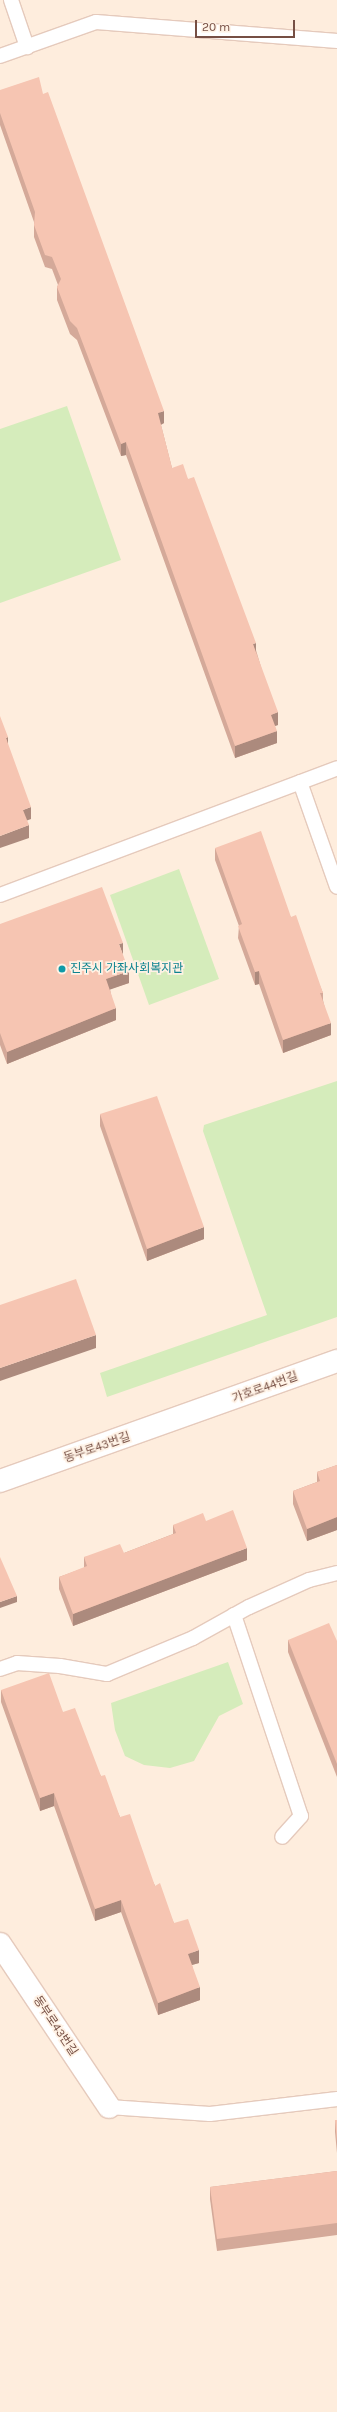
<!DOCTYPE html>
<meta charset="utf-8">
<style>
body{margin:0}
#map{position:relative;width:337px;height:2412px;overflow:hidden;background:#feeddd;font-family:Karla,"Noto Sans KR",sans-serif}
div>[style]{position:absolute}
.green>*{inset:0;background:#d5ecbb}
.roads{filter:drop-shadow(1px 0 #e5cabc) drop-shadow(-1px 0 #e5cabc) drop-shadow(0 1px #e5cabc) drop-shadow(0 -1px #e5cabc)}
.service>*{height:14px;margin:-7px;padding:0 7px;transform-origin:7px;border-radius:7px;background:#fff}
.minor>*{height:22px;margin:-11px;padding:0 11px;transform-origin:11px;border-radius:11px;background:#fff}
.tertiary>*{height:22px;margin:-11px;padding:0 11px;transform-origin:11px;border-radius:11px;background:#fff}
.wall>*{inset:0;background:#d4a999}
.shaded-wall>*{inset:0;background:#ac8a7d}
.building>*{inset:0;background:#f6c5b2}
.dots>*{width:11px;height:11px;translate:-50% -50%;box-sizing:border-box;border:2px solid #fff2e5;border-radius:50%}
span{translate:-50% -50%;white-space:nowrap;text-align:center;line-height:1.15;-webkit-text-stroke:3.5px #fff2e5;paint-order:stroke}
.culture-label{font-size:12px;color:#0d838f}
.left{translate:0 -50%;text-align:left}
.street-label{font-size:12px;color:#764f44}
.scale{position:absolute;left:195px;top:20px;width:100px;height:18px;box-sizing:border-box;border:2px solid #764f44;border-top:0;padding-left:5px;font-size:12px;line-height:14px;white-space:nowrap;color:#764f44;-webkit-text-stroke:3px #fff2e5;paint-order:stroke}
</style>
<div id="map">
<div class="green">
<div style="clip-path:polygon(67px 406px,121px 560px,0 603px,0 429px)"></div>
<div style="clip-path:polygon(179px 869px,219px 979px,149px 1005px,110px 895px)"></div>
<div style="clip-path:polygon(337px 1081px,337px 1317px,107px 1397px,100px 1373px,267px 1315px,203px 1131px,204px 1125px)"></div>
<div style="clip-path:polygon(228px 1662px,243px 1704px,219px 1716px,194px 1761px,170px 1768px,144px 1765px,125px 1756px,115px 1730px,111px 1703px)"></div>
</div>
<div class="roads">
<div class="service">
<div style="left:11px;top:0;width:50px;rotate:71.2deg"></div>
<div style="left:0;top:56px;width:102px;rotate:-19.5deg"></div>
<div style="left:96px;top:22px;width:242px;rotate:4.5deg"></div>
<div style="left:300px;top:782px;width:111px;rotate:70.6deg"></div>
<div style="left:0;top:895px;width:360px;rotate:-20.6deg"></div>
<div style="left:234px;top:1615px;width:212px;rotate:71.6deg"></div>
<div style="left:301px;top:1816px;width:28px;rotate:132deg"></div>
<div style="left:0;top:1669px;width:18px;rotate:-19deg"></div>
<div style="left:17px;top:1663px;width:43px;rotate:4deg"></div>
<div style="left:60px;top:1666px;width:48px;rotate:9.7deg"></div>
<div style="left:107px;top:1674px;width:93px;rotate:-22.7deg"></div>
<div style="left:193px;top:1638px;width:64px;rotate:-29deg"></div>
<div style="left:249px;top:1607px;width:66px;rotate:-24.2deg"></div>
<div style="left:309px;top:1580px;width:29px;rotate:-14deg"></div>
<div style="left:109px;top:2107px;width:101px;rotate:4deg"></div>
<div style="left:210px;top:2114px;width:128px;rotate:-6.7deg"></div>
</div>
<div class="minor">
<div style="left:0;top:1944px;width:196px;rotate:56.2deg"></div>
</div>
<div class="tertiary">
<div style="left:0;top:1481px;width:358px;rotate:-19.6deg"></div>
</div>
</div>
<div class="wall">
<div style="clip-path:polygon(0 90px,43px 94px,164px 423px,161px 425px,172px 468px,188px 479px,256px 650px,278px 725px,275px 726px,277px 743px,235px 758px,126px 455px,121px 456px,77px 340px,70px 334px,57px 300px,57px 287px,58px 285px,52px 269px,45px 267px,34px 237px,34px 222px,0 125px)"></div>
<div style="clip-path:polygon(215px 848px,291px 917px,323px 993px,323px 1000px,331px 1035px,283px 1053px,259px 984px,255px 985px,238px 938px,239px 926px,215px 860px)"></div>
<div style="clip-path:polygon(0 924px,129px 983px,110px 989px,116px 1020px,7px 1064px,0 1045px)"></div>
<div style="clip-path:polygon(100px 1114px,204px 1239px,147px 1261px,100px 1126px)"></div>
<div style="clip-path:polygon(337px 1465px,337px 1530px,307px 1541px,293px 1504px,293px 1491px,317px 1482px,317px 1472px)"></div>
<div style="clip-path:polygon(206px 1521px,247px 1560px,73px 1626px,59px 1589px,59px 1577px,84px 1568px,84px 1557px,124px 1553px,173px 1534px,173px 1525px)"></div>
<div style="clip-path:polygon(288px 1640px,337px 1641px,337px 1777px,288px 1652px)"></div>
<div style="clip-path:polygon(1px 1690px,63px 1712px,101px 1776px,120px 1817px,174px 1923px,199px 1963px,192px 1965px,200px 2000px,158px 2015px,121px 1912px,95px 1921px,54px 1806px,40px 1811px,1px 1702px)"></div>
<div style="clip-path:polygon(335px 2120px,337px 2120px,337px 2153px,335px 2132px)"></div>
<div style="clip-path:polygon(337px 2171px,337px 2235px,217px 2251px,210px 2199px,210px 2187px)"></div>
</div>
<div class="shaded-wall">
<div style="clip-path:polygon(164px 411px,164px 423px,158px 426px,158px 413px)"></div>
<div style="clip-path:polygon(126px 442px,126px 455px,121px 456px,121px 444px)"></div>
<div style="clip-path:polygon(256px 643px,256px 655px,253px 644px)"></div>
<div style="clip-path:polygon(278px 712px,278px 725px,271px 727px,271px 715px)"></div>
<div style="clip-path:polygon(277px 731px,277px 743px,235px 758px,235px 746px)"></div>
<div style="clip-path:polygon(8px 737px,8px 749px,6px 738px)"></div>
<div style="clip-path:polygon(31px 807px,31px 819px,23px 822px,23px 810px)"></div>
<div style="clip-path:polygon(29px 825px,29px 838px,0 848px,0 836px)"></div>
<div style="clip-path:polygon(123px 943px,123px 955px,119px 944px)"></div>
<div style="clip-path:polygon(129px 971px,129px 983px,106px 991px,106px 979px)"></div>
<div style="clip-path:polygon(259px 971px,259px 984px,255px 985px,255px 972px)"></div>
<div style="clip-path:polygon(116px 1008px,116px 1020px,7px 1064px,7px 1052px)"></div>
<div style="clip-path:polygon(331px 1023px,331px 1035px,283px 1053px,283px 1040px)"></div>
<div style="clip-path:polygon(204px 1227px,204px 1239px,147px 1261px,147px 1249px)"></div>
<div style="clip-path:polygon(96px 1335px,96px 1348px,0 1381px,0 1368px)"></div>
<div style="clip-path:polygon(337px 1517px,337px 1530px,307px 1541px,307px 1529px)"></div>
<div style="clip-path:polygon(247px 1548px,247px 1560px,73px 1626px,73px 1614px)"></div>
<div style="clip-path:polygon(17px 1596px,17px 1602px,0 1608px,0 1602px)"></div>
<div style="clip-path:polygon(54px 1793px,54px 1806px,40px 1811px,40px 1798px)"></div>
<div style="clip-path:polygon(121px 1900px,121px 1912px,95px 1921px,95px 1909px)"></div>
<div style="clip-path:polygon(199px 1950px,199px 1963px,188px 1966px,188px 1954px)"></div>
<div style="clip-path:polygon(200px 1987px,200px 2000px,158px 2015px,158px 2003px)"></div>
</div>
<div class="building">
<div style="clip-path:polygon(39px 77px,43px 94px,48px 92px,164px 411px,158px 413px,172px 468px,183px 464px,188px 479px,194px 477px,256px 643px,253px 644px,278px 712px,271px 715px,277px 731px,235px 746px,126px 442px,121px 444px,77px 328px,70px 321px,57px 287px,61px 279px,52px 257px,45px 255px,34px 225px,35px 212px,0 113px,0 90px)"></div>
<div style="clip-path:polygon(0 716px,8px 737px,6px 738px,31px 807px,23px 810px,29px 825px,0 836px)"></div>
<div style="clip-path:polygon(261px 831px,291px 917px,296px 915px,323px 993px,320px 993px,331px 1023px,283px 1040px,259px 971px,255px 972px,238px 926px,242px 924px,215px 848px)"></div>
<div style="clip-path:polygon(102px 887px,123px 943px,119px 944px,129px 971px,106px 979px,116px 1008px,7px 1052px,0 1033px,0 924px)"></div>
<div style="clip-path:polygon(157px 1096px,204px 1227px,147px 1249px,100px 1114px)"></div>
<div style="clip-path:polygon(76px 1279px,96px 1335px,0 1368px,0 1305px)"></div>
<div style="clip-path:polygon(337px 1465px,337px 1517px,307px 1529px,293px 1491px,320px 1481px,317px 1472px)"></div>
<div style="clip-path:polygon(233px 1510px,247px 1548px,73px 1614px,59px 1577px,87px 1566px,84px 1557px,120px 1544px,124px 1553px,176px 1533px,173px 1525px,203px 1513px,206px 1521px)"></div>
<div style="clip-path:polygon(0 1557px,17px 1596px,0 1602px)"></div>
<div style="clip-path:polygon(329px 1623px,337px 1641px,337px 1764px,288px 1640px)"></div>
<div style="clip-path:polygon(49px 1673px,63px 1712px,75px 1708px,101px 1776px,105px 1775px,120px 1817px,130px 1814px,155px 1886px,160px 1883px,174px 1923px,188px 1919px,199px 1950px,188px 1954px,200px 1987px,158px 2003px,121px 1900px,95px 1909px,54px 1793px,40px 1798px,1px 1690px)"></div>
<div style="clip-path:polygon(335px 2120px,337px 2120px,337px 2141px)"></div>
<div style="clip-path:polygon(337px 2171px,337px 2223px,217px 2239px,210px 2187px)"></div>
</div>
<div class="dots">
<div style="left:62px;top:969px;background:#0f9aa8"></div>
</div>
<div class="culture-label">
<span class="left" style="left:70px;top:969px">진주시 가좌사회복지관</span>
</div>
<div class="street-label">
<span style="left:265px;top:1388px;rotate:-20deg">가호로44번길</span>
<span style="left:97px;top:1448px;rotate:-19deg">동부로43번길</span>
<span style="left:55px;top:2026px;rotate:56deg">동부로43번길</span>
</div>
<div class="scale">20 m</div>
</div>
